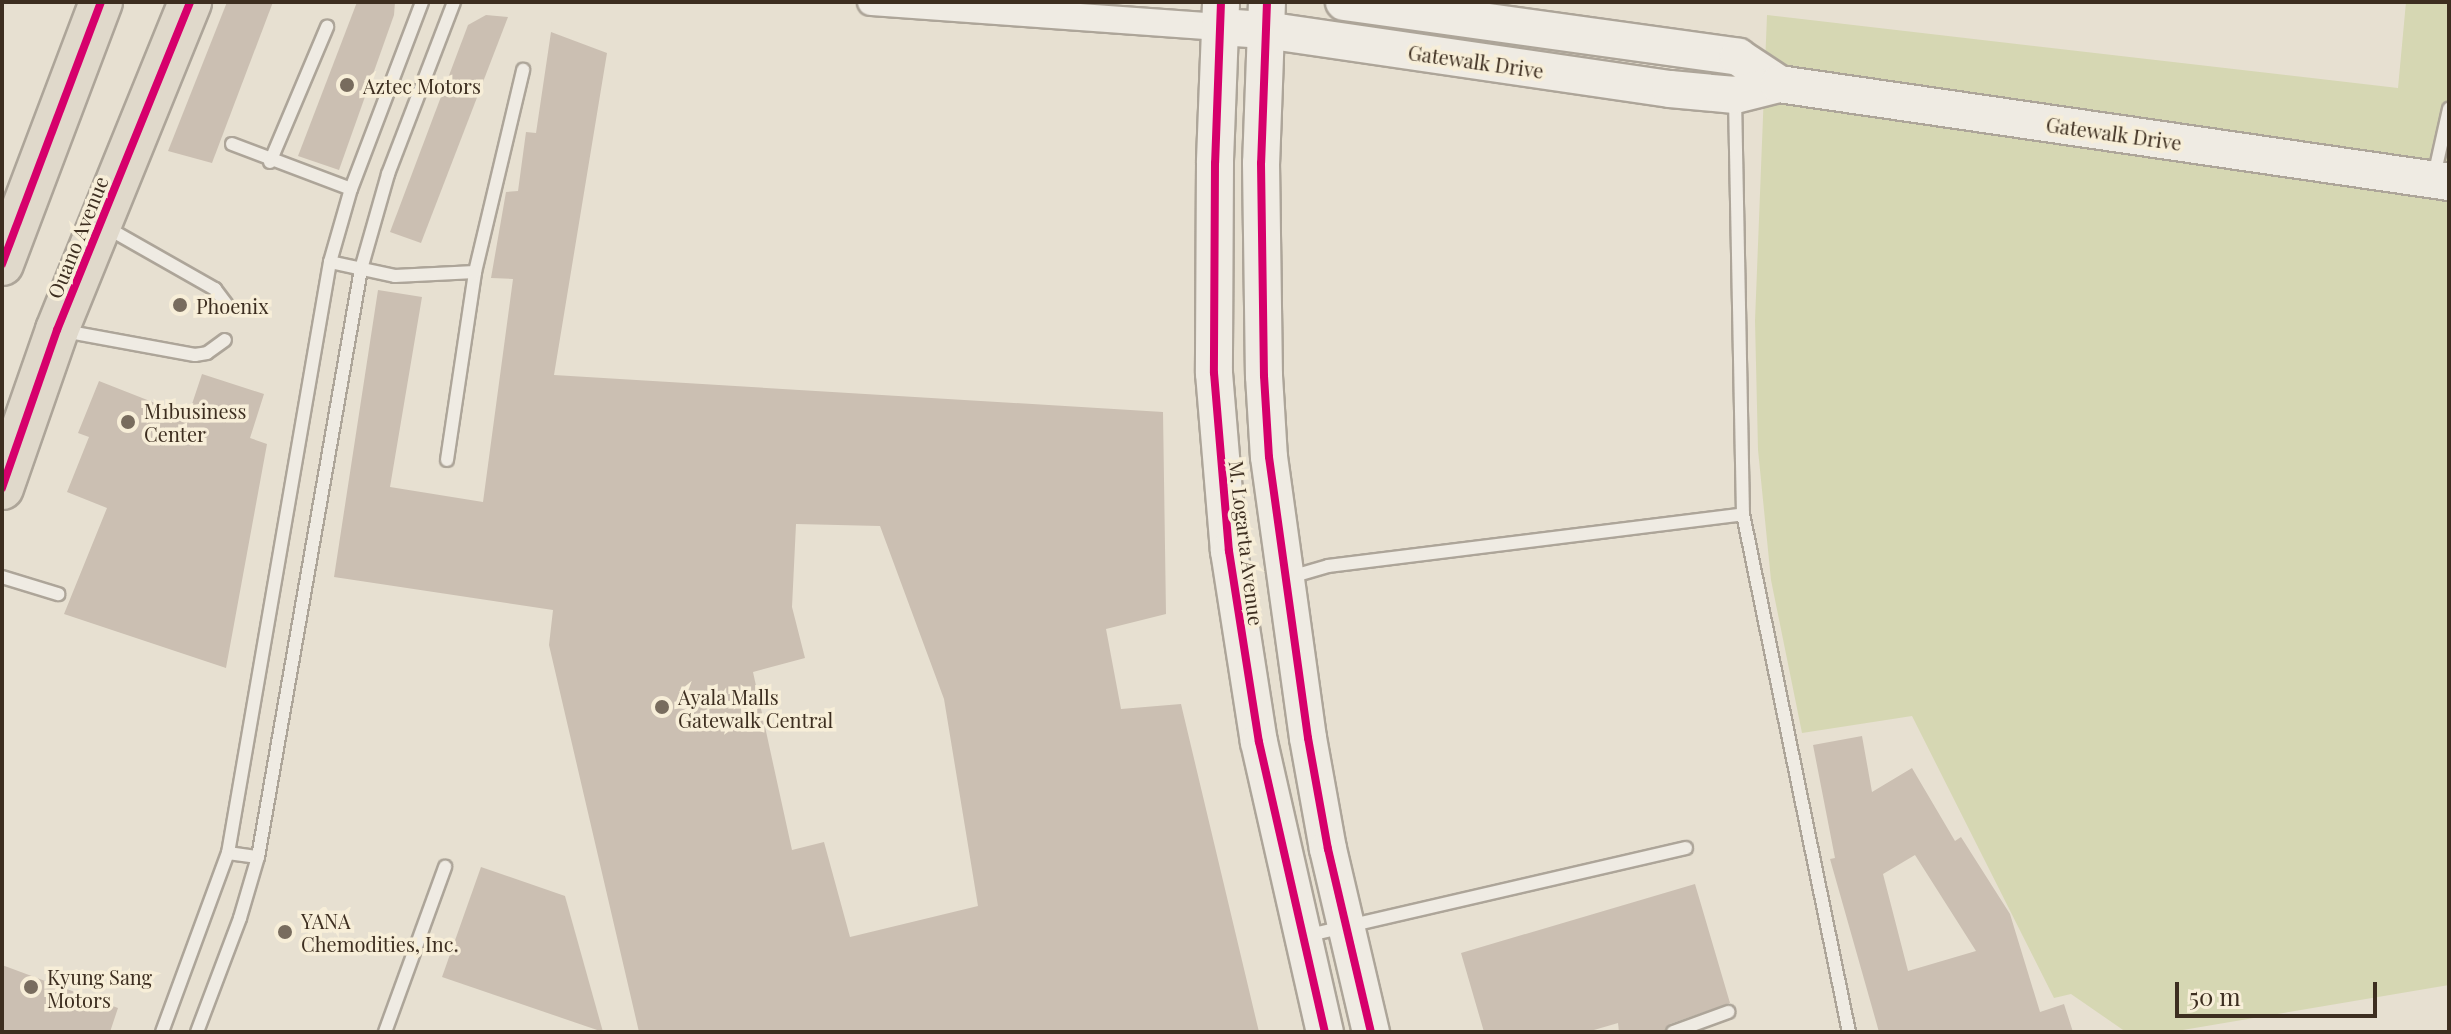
<!DOCTYPE html>
<style>
body{margin:0}
#map{position:relative;width:2451px;height:1034px;overflow:hidden;background:#e7e0d1;font-family:"Playfair Display",serif}
div>[style]{position:absolute}
.green>*{inset:0;background:#d6d7b3}
.building>*{inset:0;background:#cbbfb2}
.roads{filter:drop-shadow(2px 0 #ada599) drop-shadow(-2px 0 #ada599) drop-shadow(0 2px #ada599) drop-shadow(0 -2px #ada599)}
.service>*{height:12px;margin:-6px;padding:0 6px;transform-origin:6px;border-radius:6px;background:#efebe3}
.minor>*{height:26px;margin:-13px;padding:0 13px;transform-origin:13px;border-radius:13px;background:#efebe3}
.secondary>*{height:36px;margin:-18px;padding:0 18px;transform-origin:18px;border-radius:18px;background:#efebe3}
.trunk>*{height:42px;margin:-21px;padding:0 21px;transform-origin:21px;border-radius:21px;background:#e0d9cb}
.cycleway>*{height:8px;margin:-4px;padding:0 4px;transform-origin:4px;border-radius:4px;background:#d6006c}
.dots>*{width:22px;height:22px;translate:-50% -50%;box-sizing:border-box;border:4px solid #f7eed8;border-radius:50%}
span{translate:-50% -50%;white-space:nowrap;text-align:center;line-height:1.15;-webkit-text-stroke:7px #f7eed8;paint-order:stroke}
.street-label{font-size:20px;color:#3d2e20}
.poi-label{font-size:20px;color:#3d2e20}
.left{translate:0 -50%;text-align:left}
.frame{position:absolute;inset:0;border:4px solid #3d2e20;pointer-events:none}
.scale{position:absolute;left:2175px;top:982px;width:202px;height:36px;box-sizing:border-box;border:4px solid #3d2e20;border-top:0;padding-left:10px;font-size:24px;line-height:28px;white-space:nowrap;color:#3d2e20;-webkit-text-stroke:6px #f7eed8;paint-order:stroke}
</style>
<div id="map">
<div class="green">
<div style="clip-path:polygon(2406px 2px,2449px 2px,2449px 985px,2171px 1032px,2126px 1032px,2071px 994px,2054px 998px,1912px 716px,1802px 733px,1771px 580px,1758px 450px,1755px 321px,1767px 15px,2398px 88px)"></div>
</div>
<div class="building">
<div style="clip-path:polygon(227px 2px,273px 2px,212px 163px,168px 151px)"></div>
<div style="clip-path:polygon(357px 2px,395px 2px,394px 15px,339px 170px,298px 156px)"></div>
<div style="clip-path:polygon(486px 15px,508px 17px,421px 243px,390px 232px,468px 25px)"></div>
<div style="clip-path:polygon(evenodd,551px 32px,607px 53px,554px 375px,1163px 412px,1166px 614px,1106px 629px,1121px 709px,1181px 704px,1259px 1032px,639px 1032px,549px 645px,553px 610px,334px 577px,378px 290px,422px 297px,390px 487px,483px 502px,513px 279px,491px 278px,506px 192px,518px 191px,526px 132px,536px 133px,551px 32px,796px 524px,880px 526px,944px 699px,978px 906px,850px 937px,824px 842px,792px 850px,753px 672px,805px 658px,792px 607px,796px 524px)"></div>
<div style="clip-path:polygon(202px 374px,264px 394px,250px 438px,267px 444px,226px 668px,64px 614px,107px 508px,67px 492px,89px 437px,78px 433px,99px 381px,188px 416px)"></div>
<div style="clip-path:polygon(evenodd,1862px 736px,1872px 792px,1912px 768px,1955px 841px,1961px 837px,2010px 914px,2040px 1012px,2064px 1004px,2073px 1032px,1879px 1032px,1830px 859px,1835px 858px,1813px 745px,1862px 736px,1915px 855px,1976px 951px,1908px 971px,1883px 874px,1915px 855px)"></div>
<div style="clip-path:polygon(481px 867px,565px 896px,603px 1032px,442px 977px)"></div>
<div style="clip-path:polygon(1695px 884px,1730px 1003px,1670px 1024px,1664px 1032px,1619px 1032px,1618px 1023px,1587px 1032px,1484px 1032px,1461px 953px)"></div>
<div style="clip-path:polygon(2px 965px,118px 1008px,110px 1032px,2px 1032px)"></div>
</div>
<div class="roads">
<div class="service">
<div style="left:1735px;top:98px;width:416px;rotate:88.9deg"></div>
<div style="left:1743px;top:514px;width:529px;rotate:78.44deg"></div>
<div style="left:232px;top:144px;width:127px;rotate:20.7deg"></div>
<div style="left:270px;top:162px;width:147px;rotate:-67.1deg"></div>
<div style="left:2434px;top:176px;width:69px;rotate:-77.4deg"></div>
<div style="left:104px;top:226px;width:128px;rotate:29.6deg"></div>
<div style="left:215px;top:289px;width:21px;rotate:53deg"></div>
<div style="left:330px;top:262px;width:66px;rotate:12.2deg"></div>
<div style="left:395px;top:276px;width:80px;rotate:-2.9deg"></div>
<div style="left:64px;top:331px;width:133px;rotate:10.4deg"></div>
<div style="left:195px;top:355px;width:12px;rotate:-9deg"></div>
<div style="left:207px;top:353px;width:22px;rotate:-36deg"></div>
<div style="left:447px;top:460px;width:190px;rotate:-81.5deg"></div>
<div style="left:475px;top:272px;width:208px;rotate:-76.6deg"></div>
<div style="left:2px;top:577px;width:59px;rotate:16.9deg"></div>
<div style="left:1287px;top:578px;width:43px;rotate:-16.3deg"></div>
<div style="left:1328px;top:566px;width:418px;rotate:-7.1deg"></div>
<div style="left:228px;top:853px;width:30px;rotate:8deg"></div>
<div style="left:1305px;top:936px;width:391px;rotate:-13deg"></div>
<div style="left:162px;top:1032px;width:191px;rotate:-69.8deg"></div>
<div style="left:228px;top:853px;width:600px;rotate:-80.21deg"></div>
<div style="left:330px;top:262px;width:76px;rotate:-74deg"></div>
<div style="left:351px;top:189px;width:200px;rotate:-69.2deg"></div>
<div style="left:197px;top:1032px;width:122px;rotate:-69.3deg"></div>
<div style="left:240px;top:918px;width:64px;rotate:-73.6deg"></div>
<div style="left:258px;top:857px;width:597px;rotate:-80.06deg"></div>
<div style="left:361px;top:269px;width:99px;rotate:-74.1deg"></div>
<div style="left:388px;top:174px;width:184px;rotate:-69deg"></div>
<div style="left:385px;top:1032px;width:176px;rotate:-70deg"></div>
<div style="left:1673px;top:1032px;width:59px;rotate:-20deg"></div>
</div>
<div class="minor">
<div style="left:871px;top:2px;width:350px;rotate:4.1deg"></div>
</div>
<div class="secondary">
<div style="left:1267px;top:2px;width:161px;rotate:92.1deg"></div>
<div style="left:1261px;top:163px;width:213px;rotate:89.2deg"></div>
<div style="left:1264px;top:376px;width:81px;rotate:86.5deg"></div>
<div style="left:1269px;top:457px;width:284px;rotate:82.1deg"></div>
<div style="left:1308px;top:738px;width:113px;rotate:79.8deg"></div>
<div style="left:1328px;top:849px;width:188px;rotate:76.8deg"></div>
<div style="left:1344px;top:2px;width:398px;rotate:7.9deg"></div>
<div style="left:1738px;top:57px;width:49px;rotate:33.4deg"></div>
<div style="left:1221px;top:4px;width:159px;rotate:92.2deg"></div>
<div style="left:1215px;top:163px;width:210px;rotate:90.3deg"></div>
<div style="left:1214px;top:373px;width:179px;rotate:85.2deg"></div>
<div style="left:1229px;top:551px;width:193px;rotate:81.1deg"></div>
<div style="left:1259px;top:742px;width:297px;rotate:77.2deg"></div>
<div style="left:1220px;top:27px;width:45px;rotate:3.8deg"></div>
<div style="left:1265px;top:30px;width:409px;rotate:8.3deg"></div>
<div style="left:1670px;top:89px;width:65px;rotate:5.3deg"></div>
<div style="left:1735px;top:95px;width:45px;rotate:-14deg"></div>
<div style="left:1779px;top:84px;width:677px;rotate:8.32deg"></div>
</div>
<div class="trunk">
<div style="left:2px;top:264px;width:280px;rotate:-69.3deg"></div>
<div style="left:2px;top:488px;width:167px;rotate:-70.8deg"></div>
<div style="left:57px;top:330px;width:354px;rotate:-67.9deg"></div>
</div>
</div>
<div class="cycleway">
<div style="left:1221px;top:2px;width:161px;rotate:92.1deg"></div>
<div style="left:1215px;top:163px;width:210px;rotate:90.3deg"></div>
<div style="left:1214px;top:373px;width:179px;rotate:85.2deg"></div>
<div style="left:1229px;top:551px;width:193px;rotate:81.1deg"></div>
<div style="left:1259px;top:742px;width:297px;rotate:77.2deg"></div>
<div style="left:1267px;top:2px;width:161px;rotate:92.1deg"></div>
<div style="left:1261px;top:163px;width:213px;rotate:89.2deg"></div>
<div style="left:1264px;top:376px;width:81px;rotate:86.5deg"></div>
<div style="left:1269px;top:457px;width:284px;rotate:82.1deg"></div>
<div style="left:1308px;top:738px;width:113px;rotate:79.8deg"></div>
<div style="left:1328px;top:849px;width:188px;rotate:76.8deg"></div>
<div style="left:2px;top:264px;width:280px;rotate:-69.3deg"></div>
<div style="left:2px;top:488px;width:167px;rotate:-70.8deg"></div>
<div style="left:57px;top:330px;width:354px;rotate:-67.9deg"></div>
</div>
<div class="dots">
<div style="left:347px;top:85px;background:#786c5e"></div>
<div style="left:180px;top:305px;background:#786c5e"></div>
<div style="left:128px;top:422px;background:#786c5e"></div>
<div style="left:662px;top:707px;background:#786c5e"></div>
<div style="left:285px;top:932px;background:#786c5e"></div>
<div style="left:31px;top:987px;background:#786c5e"></div>
</div>
<div class="street-label">
<span style="left:1476px;top:61px;rotate:8deg">Gatewalk Drive</span>
<span style="left:2114px;top:133px;rotate:8deg">Gatewalk Drive</span>
<span style="left:77px;top:237px;rotate:-68deg">Ouano Avenue</span>
<span style="left:1247px;top:543px;rotate:83deg">M. Logarta Avenue</span>
</div>
<div class="poi-label">
<span class="left" style="left:363px;top:85px">Aztec Motors</span>
<span class="left" style="left:196px;top:305px">Phoenix</span>
<span class="left" style="left:144px;top:422px">M1business<br>Center</span>
<span class="left" style="left:678px;top:708px">Ayala Malls<br>Gatewalk Central</span>
<span class="left" style="left:301px;top:932px">YANA<br>Chemodities, Inc.</span>
<span class="left" style="left:47px;top:988px">Kyung Sang<br>Motors</span>
</div>
<div class="frame"></div>
<div class="scale">50 m</div>
</div>
